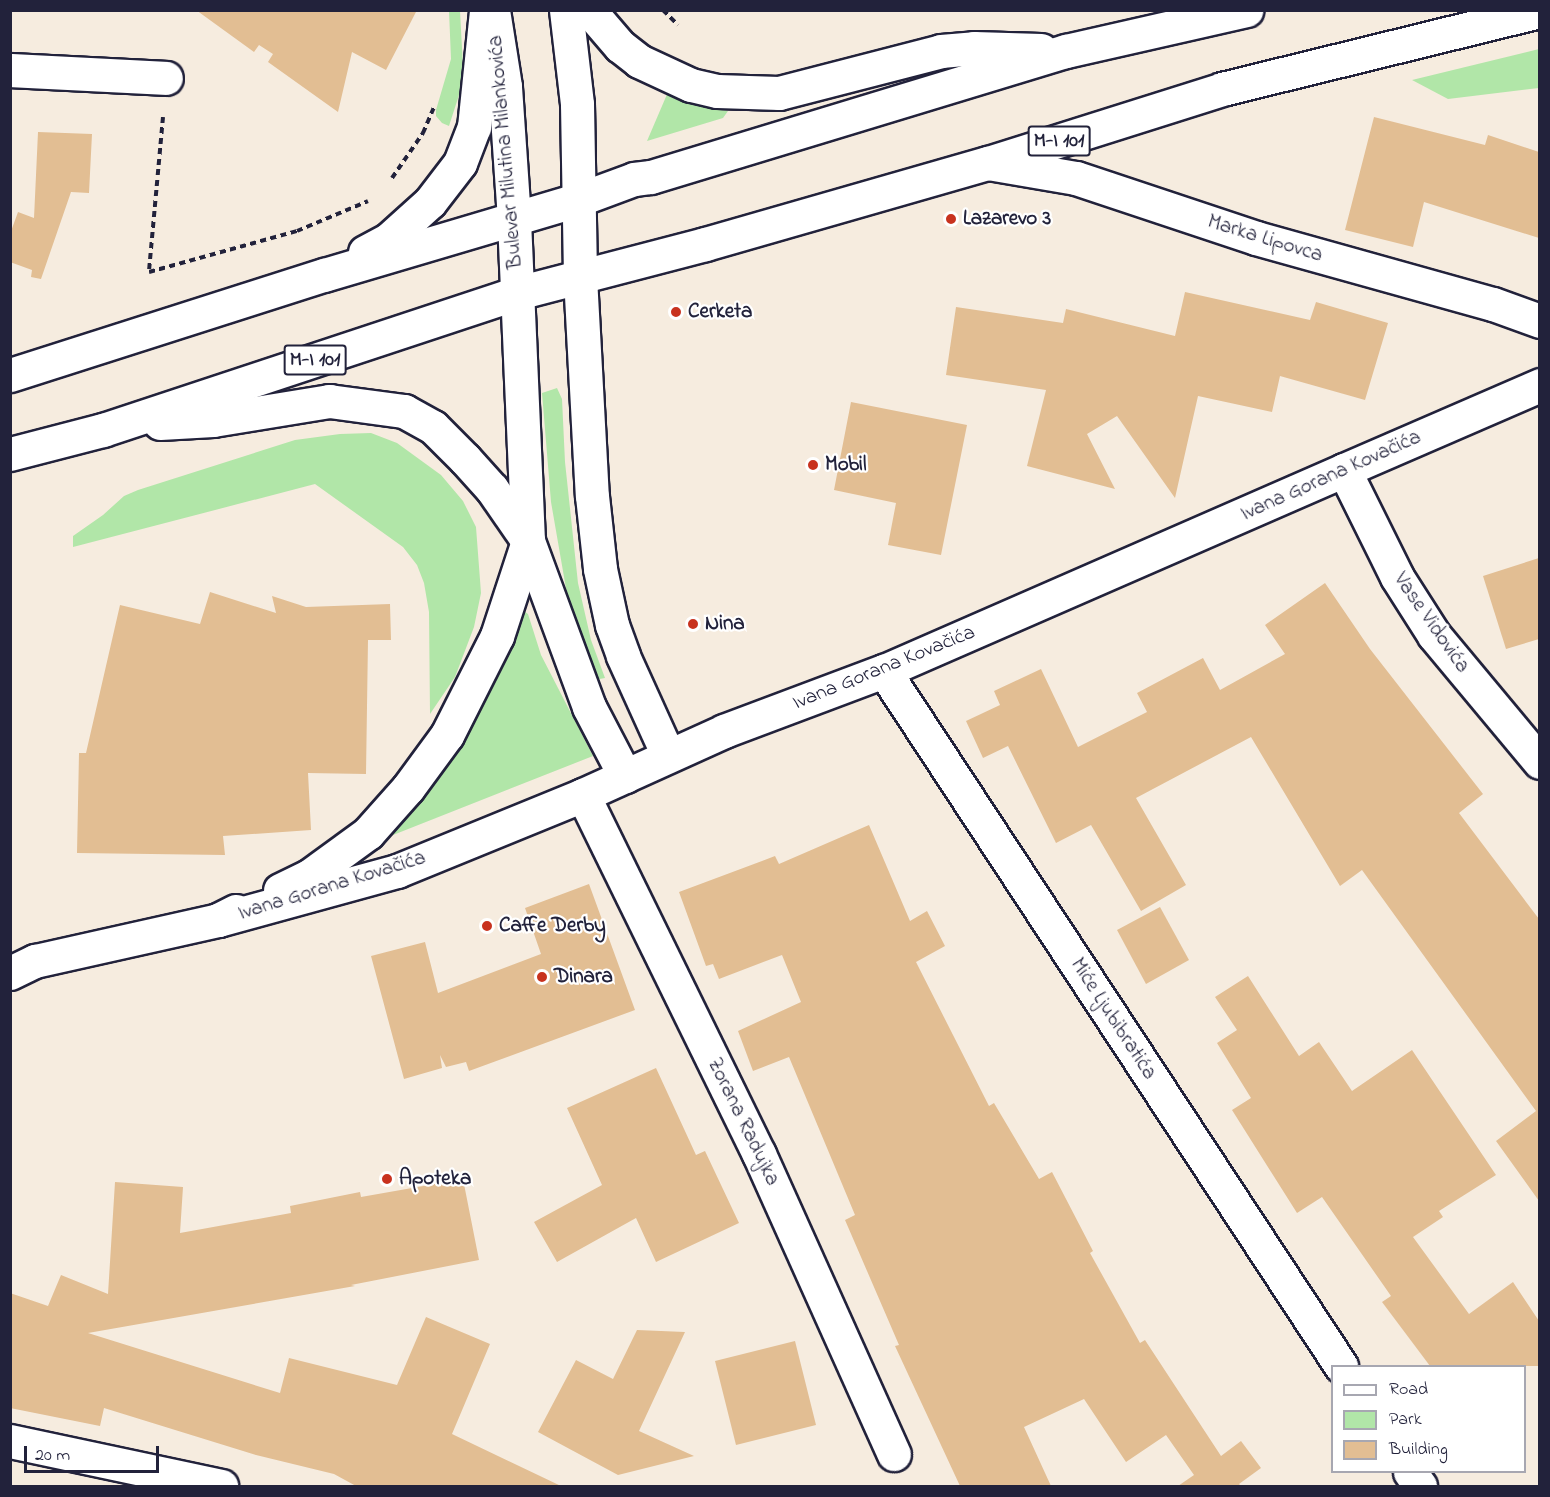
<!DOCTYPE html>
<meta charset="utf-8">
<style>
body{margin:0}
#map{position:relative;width:1550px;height:1497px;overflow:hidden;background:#f6ecdf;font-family:"Indie Flower",sans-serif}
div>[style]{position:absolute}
.green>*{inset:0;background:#b1e6a8}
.building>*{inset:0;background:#e2be93}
.path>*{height:4px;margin-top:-2px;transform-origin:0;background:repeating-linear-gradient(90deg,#22223b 0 6px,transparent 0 10.5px)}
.roads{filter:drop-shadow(2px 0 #22223b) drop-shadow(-2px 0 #22223b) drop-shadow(0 2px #22223b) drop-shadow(0 -2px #22223b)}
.street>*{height:33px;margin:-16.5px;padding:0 16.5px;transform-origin:16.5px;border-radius:16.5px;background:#fff}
.secondary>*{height:33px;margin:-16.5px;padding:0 16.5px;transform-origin:16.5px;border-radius:16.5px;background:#fff}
.primary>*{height:33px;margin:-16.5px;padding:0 16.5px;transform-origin:16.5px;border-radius:16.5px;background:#fff}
.dots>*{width:16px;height:16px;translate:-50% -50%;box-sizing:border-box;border:3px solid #fff;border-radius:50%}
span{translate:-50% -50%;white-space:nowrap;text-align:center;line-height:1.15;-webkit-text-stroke:4.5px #fff;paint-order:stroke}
.shield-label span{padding:2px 4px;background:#fff;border:2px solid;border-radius:4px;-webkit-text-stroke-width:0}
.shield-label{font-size:20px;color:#22223b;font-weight:700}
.street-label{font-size:21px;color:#22223b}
.poi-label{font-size:21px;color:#22223b;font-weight:700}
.left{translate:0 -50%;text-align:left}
.frame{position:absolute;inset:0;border:12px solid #22223b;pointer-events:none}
.legend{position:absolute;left:1331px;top:1365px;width:195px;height:108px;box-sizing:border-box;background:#fff;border:2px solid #a7a7b1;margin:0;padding:8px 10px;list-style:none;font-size:18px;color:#22223b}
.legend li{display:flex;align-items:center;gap:12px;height:30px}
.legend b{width:30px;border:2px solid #a7a7b1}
.scale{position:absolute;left:24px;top:1446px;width:135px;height:27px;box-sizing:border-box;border:3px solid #22223b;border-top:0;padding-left:8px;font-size:18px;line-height:21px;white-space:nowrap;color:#22223b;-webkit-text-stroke:4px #fff;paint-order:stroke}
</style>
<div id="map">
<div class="green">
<div style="clip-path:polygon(449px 11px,460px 11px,463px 67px,459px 95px,449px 126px,442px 123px,436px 116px,436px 110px,451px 59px)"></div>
<div style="clip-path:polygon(1539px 49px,1539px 88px,1448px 99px,1412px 80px)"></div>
<div style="clip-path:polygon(668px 92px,722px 110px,728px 111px,723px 118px,647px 141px)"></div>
<div style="clip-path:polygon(557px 388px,562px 399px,565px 462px,578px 583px,591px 640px,605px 678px,594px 680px,568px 600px,551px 502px,542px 393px)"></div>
<div style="clip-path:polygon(371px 433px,397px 443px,441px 475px,463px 501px,476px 527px,481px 593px,474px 627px,455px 677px,430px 714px,429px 612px,424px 583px,417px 565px,403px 547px,315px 484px,73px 547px,73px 536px,103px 515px,124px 496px,138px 490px,295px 440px,340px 434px)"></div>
<div style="clip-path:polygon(521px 609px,528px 614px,541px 655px,593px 756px,393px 835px,378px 836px,427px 787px,467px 733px)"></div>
</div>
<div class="building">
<div style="clip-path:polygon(196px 10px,417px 10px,386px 70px,352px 52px,338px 112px,268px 62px,273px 54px,259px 45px,254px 52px)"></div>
<div style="clip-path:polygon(1374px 117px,1485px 145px,1488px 135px,1539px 152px,1539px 238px,1424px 202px,1413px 247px,1345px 230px)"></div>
<div style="clip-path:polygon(38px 132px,92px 134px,89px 193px,71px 192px,41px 279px,31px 277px,32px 270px,10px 262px,10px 234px,18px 212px,34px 218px)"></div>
<div style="clip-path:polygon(1185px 292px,1310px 320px,1316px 302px,1388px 323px,1365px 400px,1280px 376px,1272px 412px,1198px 396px,1175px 498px,1117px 416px,1087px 434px,1115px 489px,1027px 466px,1046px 390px,946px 375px,956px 307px,1063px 323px,1066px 309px,1175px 336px)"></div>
<div style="clip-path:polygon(851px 402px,967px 425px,941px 555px,888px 545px,896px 503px,834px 490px)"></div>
<div style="clip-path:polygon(1539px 558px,1539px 639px,1506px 649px,1483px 576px)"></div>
<div style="clip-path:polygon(1325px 583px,1370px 649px,1483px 794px,1459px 813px,1539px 919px,1539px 1201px,1496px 1141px,1536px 1111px,1362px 870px,1340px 886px,1251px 737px,1136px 798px,1186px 885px,1141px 911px,1091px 825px,1056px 843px,1008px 746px,983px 758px,966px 721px,1000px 705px,994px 691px,1041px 669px,1078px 747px,1147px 712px,1137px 693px,1203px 658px,1220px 690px,1285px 654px,1265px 625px)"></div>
<div style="clip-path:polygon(210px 592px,276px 613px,272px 596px,306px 607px,390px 604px,391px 640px,368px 640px,366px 774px,308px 773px,311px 830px,223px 836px,225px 855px,77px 853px,79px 753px,86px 753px,120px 605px,200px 624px)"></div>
<div style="clip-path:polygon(869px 825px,910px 921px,927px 911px,945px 946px,916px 962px,989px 1106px,994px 1103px,1039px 1179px,1052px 1172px,1093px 1251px,1090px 1253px,1140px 1343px,1145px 1340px,1221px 1456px,1241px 1441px,1261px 1468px,1239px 1484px,1241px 1486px,1178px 1486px,1194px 1475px,1166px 1435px,1126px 1462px,1084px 1399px,1024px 1427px,1051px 1486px,960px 1486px,895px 1346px,899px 1345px,845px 1220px,855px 1215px,789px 1057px,753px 1071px,738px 1031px,801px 1002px,782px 955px,719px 979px,713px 964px,706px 966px,679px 892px,775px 856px,779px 864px)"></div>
<div style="clip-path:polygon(589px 884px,635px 1010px,469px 1071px,466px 1062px,446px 1067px,440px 1055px,442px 1068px,404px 1079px,371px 956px,425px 942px,438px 993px,541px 954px,525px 908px)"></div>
<div style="clip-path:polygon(1160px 907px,1189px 960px,1146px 984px,1117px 930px)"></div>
<div style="clip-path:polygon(1248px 976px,1299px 1056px,1319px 1042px,1352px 1091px,1412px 1050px,1496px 1175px,1439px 1211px,1443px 1217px,1413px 1237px,1469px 1314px,1513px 1282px,1539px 1321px,1539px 1366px,1430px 1366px,1382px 1302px,1391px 1296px,1322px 1197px,1297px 1213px,1232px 1110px,1251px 1098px,1217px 1043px,1237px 1030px,1215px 997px)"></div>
<div style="clip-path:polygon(656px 1068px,696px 1155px,705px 1151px,739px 1223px,656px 1262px,636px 1218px,557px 1262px,534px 1222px,602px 1185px,567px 1108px)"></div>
<div style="clip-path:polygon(463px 1179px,479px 1260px,351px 1285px,355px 1286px,88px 1333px,280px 1393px,289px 1358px,397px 1385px,426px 1317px,490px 1344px,452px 1434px,561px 1486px,356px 1486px,334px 1474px,256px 1455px,104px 1408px,100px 1426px,10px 1408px,10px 1293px,48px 1306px,61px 1275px,108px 1294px,115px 1182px,183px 1187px,180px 1233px,291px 1213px,290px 1206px,360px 1192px,361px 1197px)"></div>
<div style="clip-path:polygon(637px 1330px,685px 1332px,639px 1431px,694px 1456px,618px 1475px,538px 1432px,576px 1360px,613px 1379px)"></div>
<div style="clip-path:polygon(795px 1341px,816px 1425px,736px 1445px,715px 1361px)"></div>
</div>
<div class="path">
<div style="left:663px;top:10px;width:21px;rotate:45deg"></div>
<div style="left:163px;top:117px;width:156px;rotate:95.2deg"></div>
<div style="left:149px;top:272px;width:154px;rotate:-15.5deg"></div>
<div style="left:297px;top:231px;width:77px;rotate:-22.9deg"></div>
<div style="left:392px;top:178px;width:55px;rotate:-55.4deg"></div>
<div style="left:423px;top:133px;width:28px;rotate:-67deg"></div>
</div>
<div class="roads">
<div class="street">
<div style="left:10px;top:70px;width:156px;rotate:2.9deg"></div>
<div style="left:988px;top:163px;width:89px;rotate:9.7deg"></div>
<div style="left:1076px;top:178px;width:190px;rotate:18.4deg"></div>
<div style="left:1256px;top:238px;width:246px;rotate:15.6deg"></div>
<div style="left:1493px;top:304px;width:50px;rotate:19.9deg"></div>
<div style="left:1344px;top:470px;width:214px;rotate:-23.4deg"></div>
<div style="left:884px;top:671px;width:832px;rotate:56.67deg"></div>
<div style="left:583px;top:795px;width:400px;rotate:63.9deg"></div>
<div style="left:759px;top:1154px;width:329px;rotate:65.8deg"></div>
<div style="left:10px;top:1441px;width:216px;rotate:12deg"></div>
<div style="left:1410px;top:1472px;width:17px;rotate:54deg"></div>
</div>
<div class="secondary">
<div style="left:566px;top:10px;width:95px;rotate:83.3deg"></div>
<div style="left:577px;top:104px;width:173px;rotate:89deg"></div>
<div style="left:580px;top:277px;width:219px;rotate:86.9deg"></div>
<div style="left:592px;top:496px;width:73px;rotate:83.7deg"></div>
<div style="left:600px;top:569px;width:57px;rotate:77.9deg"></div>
<div style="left:612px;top:625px;width:33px;rotate:70deg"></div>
<div style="left:623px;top:656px;width:109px;rotate:65.6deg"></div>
<div style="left:528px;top:541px;width:177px;rotate:69.8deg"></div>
<div style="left:589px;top:707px;width:78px;rotate:62.4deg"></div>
<div style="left:280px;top:890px;width:32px;rotate:-26deg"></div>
<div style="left:309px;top:876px;width:73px;rotate:-36.1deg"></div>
<div style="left:368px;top:833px;width:60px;rotate:-48.4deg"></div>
<div style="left:408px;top:788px;width:66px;rotate:-53.7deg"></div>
<div style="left:447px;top:735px;width:111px;rotate:-63.2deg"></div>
<div style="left:497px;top:636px;width:100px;rotate:-71.9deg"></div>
<div style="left:528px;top:541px;width:322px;rotate:-92.5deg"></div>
<div style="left:514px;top:219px;width:133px;rotate:-93.9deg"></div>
<div style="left:505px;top:86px;width:77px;rotate:-99deg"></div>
<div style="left:218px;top:920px;width:186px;rotate:-15.3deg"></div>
<div style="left:397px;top:871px;width:201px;rotate:-22.2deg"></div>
<div style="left:583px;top:795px;width:155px;rotate:-24.4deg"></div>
<div style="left:724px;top:731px;width:171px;rotate:-20.6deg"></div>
<div style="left:884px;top:671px;width:502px;rotate:-23.6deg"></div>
<div style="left:1344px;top:470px;width:119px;rotate:63.6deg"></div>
<div style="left:1397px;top:577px;width:69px;rotate:57.5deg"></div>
<div style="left:1434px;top:635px;width:165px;rotate:50.2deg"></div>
<div style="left:10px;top:973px;width:28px;rotate:-26deg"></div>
<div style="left:35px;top:961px;width:188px;rotate:-12.6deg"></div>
<div style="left:218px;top:920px;width:20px;rotate:-27deg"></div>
</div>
<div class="primary">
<div style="left:589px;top:10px;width:48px;rotate:49.3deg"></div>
<div style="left:620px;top:46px;width:24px;rotate:38deg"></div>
<div style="left:639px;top:61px;width:57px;rotate:24.8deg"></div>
<div style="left:691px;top:85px;width:27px;rotate:13deg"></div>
<div style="left:717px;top:91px;width:62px;rotate:1.8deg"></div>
<div style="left:779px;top:93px;width:167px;rotate:-14.5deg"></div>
<div style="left:941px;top:51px;width:33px;rotate:-5deg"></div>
<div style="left:974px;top:48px;width:67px;rotate:1.7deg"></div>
<div style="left:365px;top:252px;width:27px;rotate:-28deg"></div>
<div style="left:389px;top:239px;width:55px;rotate:-42.1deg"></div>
<div style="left:430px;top:202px;width:49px;rotate:-52.4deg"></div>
<div style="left:460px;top:163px;width:39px;rotate:-69deg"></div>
<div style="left:474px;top:127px;width:118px;rotate:-84.1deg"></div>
<div style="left:10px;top:375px;width:330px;rotate:-17.7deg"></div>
<div style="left:324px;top:275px;width:267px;rotate:-16.5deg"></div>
<div style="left:580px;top:199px;width:58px;rotate:-20.3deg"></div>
<div style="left:634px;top:179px;width:17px;rotate:-7deg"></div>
<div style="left:651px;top:177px;width:434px;rotate:-16.9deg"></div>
<div style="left:1066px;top:51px;width:185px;rotate:-12.8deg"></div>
<div style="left:160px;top:423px;width:53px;rotate:-3.2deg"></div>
<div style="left:213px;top:420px;width:118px;rotate:-9.3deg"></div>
<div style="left:329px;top:401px;width:76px;rotate:7.6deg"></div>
<div style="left:404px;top:411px;width:33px;rotate:29deg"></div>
<div style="left:433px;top:427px;width:45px;rotate:45deg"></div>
<div style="left:465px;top:459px;width:40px;rotate:48deg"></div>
<div style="left:492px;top:489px;width:63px;rotate:55.3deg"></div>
<div style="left:10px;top:454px;width:96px;rotate:-14.5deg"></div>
<div style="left:103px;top:430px;width:436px;rotate:-18.3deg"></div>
<div style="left:517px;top:293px;width:194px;rotate:-14.6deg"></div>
<div style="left:705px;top:244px;width:294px;rotate:-16deg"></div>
<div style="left:988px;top:163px;width:245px;rotate:-17.5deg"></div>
<div style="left:1222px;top:89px;width:327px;rotate:-13.8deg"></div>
</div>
</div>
<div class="dots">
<div style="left:951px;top:219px;background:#c8321e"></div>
<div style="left:676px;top:312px;background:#c8321e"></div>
<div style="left:813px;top:465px;background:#c8321e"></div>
<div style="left:693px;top:624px;background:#c8321e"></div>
<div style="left:487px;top:926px;background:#c8321e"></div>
<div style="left:542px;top:977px;background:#c8321e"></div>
<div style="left:387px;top:1179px;background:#c8321e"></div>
</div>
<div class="shield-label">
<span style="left:1059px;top:141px">M-I 101</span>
<span style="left:315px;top:360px">M-I 101</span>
</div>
<div class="street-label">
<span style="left:506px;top:152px;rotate:-95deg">Bulevar Milutina Milankovića</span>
<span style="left:1265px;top:239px;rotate:17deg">Marka Lipovca</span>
<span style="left:1331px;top:476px;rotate:-24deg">Ivana Gorana Kovačića</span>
<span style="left:1431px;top:623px;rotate:55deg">Vase Vidovića</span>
<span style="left:884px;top:668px;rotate:-22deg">Ivana Gorana Kovačića</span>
<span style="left:332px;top:886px;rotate:-17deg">Ivana Gorana Kovačića</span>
<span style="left:1113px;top:1019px;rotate:57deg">Miće Ljubibratića</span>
<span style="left:743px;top:1122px;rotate:64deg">Zorana Radujka</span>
</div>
<div class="poi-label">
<span class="left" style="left:963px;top:219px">Lazarevo 3</span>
<span class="left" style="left:688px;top:312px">Cerketa</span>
<span class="left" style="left:825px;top:465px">Mobil</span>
<span class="left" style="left:705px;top:624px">Nina</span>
<span class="left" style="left:499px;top:926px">Caffe Derby</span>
<span class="left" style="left:554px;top:977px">Dinara</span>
<span class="left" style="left:399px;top:1179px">Apoteka</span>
</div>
<div class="frame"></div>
<ul class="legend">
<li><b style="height:8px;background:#fff"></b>Road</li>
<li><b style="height:16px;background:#b1e6a8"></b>Park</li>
<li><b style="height:16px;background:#e2be93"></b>Building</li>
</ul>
<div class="scale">20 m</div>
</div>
